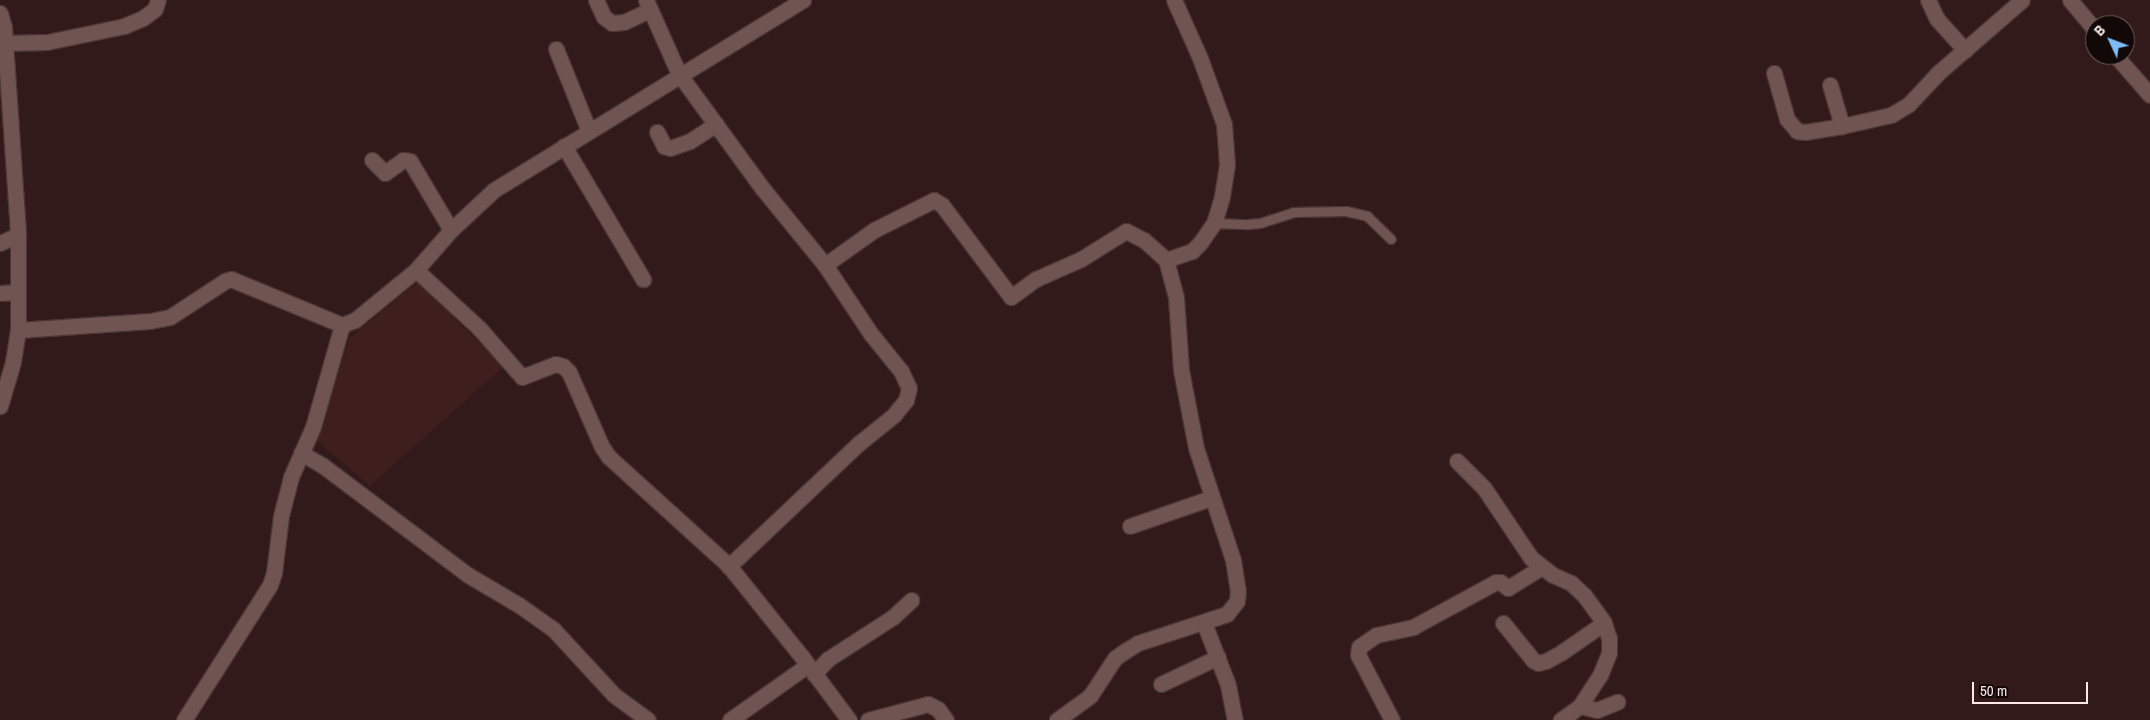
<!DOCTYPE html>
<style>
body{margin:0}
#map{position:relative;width:2150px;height:720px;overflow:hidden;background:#311a19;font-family:"Archivo Narrow",sans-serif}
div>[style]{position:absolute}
.built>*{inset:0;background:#3e1f1e}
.roads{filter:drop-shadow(1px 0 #4a3736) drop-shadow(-1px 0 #4a3736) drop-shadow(0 1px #4a3736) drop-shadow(0 -1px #4a3736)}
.lane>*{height:9px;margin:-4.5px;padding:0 4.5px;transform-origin:4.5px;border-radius:4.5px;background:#705452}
.street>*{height:15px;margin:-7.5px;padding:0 7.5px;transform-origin:7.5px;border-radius:7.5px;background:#705452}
span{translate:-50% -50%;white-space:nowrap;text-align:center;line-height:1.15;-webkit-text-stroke:4.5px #120807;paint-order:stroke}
.north{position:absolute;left:2085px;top:15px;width:50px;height:50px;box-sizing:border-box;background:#120807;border:1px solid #6f6261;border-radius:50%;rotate:313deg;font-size:14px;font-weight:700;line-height:20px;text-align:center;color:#fae9e7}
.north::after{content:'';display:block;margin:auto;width:18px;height:22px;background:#7ebdf9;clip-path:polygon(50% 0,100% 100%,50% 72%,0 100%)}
.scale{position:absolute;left:1972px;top:682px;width:116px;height:22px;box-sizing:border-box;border:2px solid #fae9e7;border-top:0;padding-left:6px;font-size:15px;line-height:18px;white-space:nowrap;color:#fae9e7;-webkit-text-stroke:4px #120807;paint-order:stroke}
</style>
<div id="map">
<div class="built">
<div style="clip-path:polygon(418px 282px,503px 367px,370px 486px,315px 439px,350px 338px)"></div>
</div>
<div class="roads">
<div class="lane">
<div style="left:1214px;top:223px;width:34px;rotate:2deg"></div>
<div style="left:1248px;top:224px;width:12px;rotate:-5deg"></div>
<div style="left:1260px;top:223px;width:35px;rotate:-18deg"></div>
<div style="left:1293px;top:212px;width:53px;rotate:-1.1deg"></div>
<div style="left:1346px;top:211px;width:22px;rotate:13deg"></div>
<div style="left:1367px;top:216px;width:33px;rotate:44deg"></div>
</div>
<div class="street">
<div style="left:596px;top:0;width:19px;rotate:65deg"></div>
<div style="left:604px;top:17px;width:10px;rotate:37deg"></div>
<div style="left:612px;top:23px;width:12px;rotate:-5deg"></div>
<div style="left:624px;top:22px;width:29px;rotate:-25deg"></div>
<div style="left:646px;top:0;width:81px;rotate:66deg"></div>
<div style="left:679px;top:74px;width:142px;rotate:53.9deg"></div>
<div style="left:763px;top:189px;width:98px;rotate:50.8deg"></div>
<div style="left:825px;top:265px;width:83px;rotate:56.3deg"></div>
<div style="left:871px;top:334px;width:48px;rotate:51deg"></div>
<div style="left:901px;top:371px;width:19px;rotate:65deg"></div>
<div style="left:909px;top:388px;width:12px;rotate:104deg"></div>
<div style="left:906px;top:400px;width:19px;rotate:129deg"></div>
<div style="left:894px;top:415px;width:46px;rotate:141.1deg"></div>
<div style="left:858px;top:444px;width:178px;rotate:136.6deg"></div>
<div style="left:1928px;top:0;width:21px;rotate:65deg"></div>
<div style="left:1937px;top:19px;width:42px;rotate:47.9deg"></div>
<div style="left:2070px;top:0;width:39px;rotate:50deg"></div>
<div style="left:0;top:13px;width:15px;rotate:74deg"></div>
<div style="left:4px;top:27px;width:208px;rotate:86.1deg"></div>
<div style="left:18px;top:235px;width:95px;rotate:90deg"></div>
<div style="left:18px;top:330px;width:32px;rotate:99deg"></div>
<div style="left:13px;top:362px;width:46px;rotate:106.5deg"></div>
<div style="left:5px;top:43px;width:42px;rotate:-1.4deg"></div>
<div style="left:47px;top:42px;width:79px;rotate:-11.7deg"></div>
<div style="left:124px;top:26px;width:21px;rotate:-23deg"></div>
<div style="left:143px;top:18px;width:15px;rotate:-37deg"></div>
<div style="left:155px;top:9px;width:9px;rotate:-72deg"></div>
<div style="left:556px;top:49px;width:88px;rotate:68.1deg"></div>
<div style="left:2115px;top:55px;width:53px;rotate:48.8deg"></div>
<div style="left:1774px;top:73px;width:48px;rotate:74.2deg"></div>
<div style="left:1787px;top:119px;width:16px;rotate:50deg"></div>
<div style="left:1797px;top:131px;width:8px;rotate:7deg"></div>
<div style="left:1805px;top:132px;width:37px;rotate:-9deg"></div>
<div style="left:1842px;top:126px;width:50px;rotate:-12.7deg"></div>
<div style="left:1891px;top:115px;width:21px;rotate:-31deg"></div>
<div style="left:1909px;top:104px;width:42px;rotate:-46.9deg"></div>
<div style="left:1938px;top:73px;width:111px;rotate:-41deg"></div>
<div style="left:1830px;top:85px;width:43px;rotate:73.7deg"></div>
<div style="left:657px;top:132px;width:16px;rotate:63deg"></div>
<div style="left:664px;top:146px;width:6px;rotate:18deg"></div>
<div style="left:670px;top:148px;width:21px;rotate:-19deg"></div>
<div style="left:690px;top:141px;width:31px;rotate:-33deg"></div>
<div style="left:564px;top:146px;width:155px;rotate:59.3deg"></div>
<div style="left:372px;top:160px;width:18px;rotate:45deg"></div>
<div style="left:385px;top:173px;width:22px;rotate:-36deg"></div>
<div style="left:403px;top:160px;width:7px;rotate:8deg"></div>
<div style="left:410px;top:161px;width:80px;rotate:59.3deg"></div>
<div style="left:0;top:243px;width:20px;rotate:-24deg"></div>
<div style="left:1166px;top:260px;width:28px;rotate:-19deg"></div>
<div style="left:1192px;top:251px;width:11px;rotate:-45deg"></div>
<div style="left:1200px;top:243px;width:24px;rotate:-55deg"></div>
<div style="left:1214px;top:223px;width:28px;rotate:-73deg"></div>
<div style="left:1222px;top:196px;width:32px;rotate:-81deg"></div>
<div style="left:1227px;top:164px;width:40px;rotate:-94.3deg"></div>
<div style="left:1224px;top:124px;width:70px;rotate:-110deg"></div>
<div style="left:1200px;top:58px;width:64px;rotate:-114.1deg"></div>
<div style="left:825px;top:265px;width:60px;rotate:-35.5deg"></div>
<div style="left:874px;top:230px;width:67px;rotate:-26.6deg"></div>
<div style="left:934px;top:200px;width:9px;rotate:32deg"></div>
<div style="left:942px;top:205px;width:115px;rotate:53.1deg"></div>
<div style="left:1011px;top:297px;width:31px;rotate:-36deg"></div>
<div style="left:1036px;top:279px;width:49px;rotate:-24deg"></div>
<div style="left:1081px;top:259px;width:53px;rotate:-31.9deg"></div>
<div style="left:1126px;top:231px;width:20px;rotate:27deg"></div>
<div style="left:1144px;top:240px;width:30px;rotate:42deg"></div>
<div style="left:1166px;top:260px;width:39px;rotate:75deg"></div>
<div style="left:1176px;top:298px;width:72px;rotate:86deg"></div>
<div style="left:1181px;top:370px;width:79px;rotate:79.1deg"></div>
<div style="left:1196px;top:448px;width:118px;rotate:71.7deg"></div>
<div style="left:1233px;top:560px;width:30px;rotate:81deg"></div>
<div style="left:1238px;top:590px;width:11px;rotate:95deg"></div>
<div style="left:1237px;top:601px;width:16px;rotate:128deg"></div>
<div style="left:1227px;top:614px;width:94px;rotate:162deg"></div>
<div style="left:1138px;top:643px;width:15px;rotate:148deg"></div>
<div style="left:1125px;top:651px;width:12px;rotate:145deg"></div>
<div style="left:1115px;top:658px;width:45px;rotate:123.3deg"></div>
<div style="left:1090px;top:696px;width:41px;rotate:144deg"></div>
<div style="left:416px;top:270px;width:53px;rotate:-48.8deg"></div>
<div style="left:451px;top:230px;width:59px;rotate:-42.9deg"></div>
<div style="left:494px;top:190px;width:363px;rotate:-31.6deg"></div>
<div style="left:0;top:293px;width:17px;rotate:-3deg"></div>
<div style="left:18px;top:330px;width:132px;rotate:-3.9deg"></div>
<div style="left:150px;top:321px;width:20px;rotate:-11deg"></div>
<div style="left:170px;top:317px;width:66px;rotate:-33.2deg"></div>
<div style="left:225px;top:281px;width:6px;rotate:-18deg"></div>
<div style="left:231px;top:279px;width:120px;rotate:22.5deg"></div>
<div style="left:342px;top:325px;width:14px;rotate:-21deg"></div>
<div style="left:355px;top:320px;width:79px;rotate:-39.3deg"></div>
<div style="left:416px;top:270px;width:86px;rotate:42.6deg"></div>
<div style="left:479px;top:328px;width:65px;rotate:48.7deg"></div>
<div style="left:522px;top:377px;width:36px;rotate:-21deg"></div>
<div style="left:556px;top:364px;width:7px;rotate:16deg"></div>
<div style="left:563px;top:366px;width:8px;rotate:45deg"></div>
<div style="left:569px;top:372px;width:82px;rotate:66.3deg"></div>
<div style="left:602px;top:447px;width:12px;rotate:55deg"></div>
<div style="left:609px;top:457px;width:162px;rotate:42.2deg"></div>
<div style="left:729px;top:566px;width:117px;rotate:51.3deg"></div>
<div style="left:802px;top:657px;width:79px;rotate:53.3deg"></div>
<div style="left:301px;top:453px;width:24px;rotate:30deg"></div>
<div style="left:322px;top:465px;width:183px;rotate:37deg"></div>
<div style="left:468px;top:575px;width:59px;rotate:30.5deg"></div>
<div style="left:519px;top:605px;width:43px;rotate:35.5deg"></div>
<div style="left:554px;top:630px;width:88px;rotate:47.3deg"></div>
<div style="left:614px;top:695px;width:42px;rotate:36.3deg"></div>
<div style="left:1457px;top:461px;width:38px;rotate:45deg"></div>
<div style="left:1484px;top:488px;width:84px;rotate:56.1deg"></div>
<div style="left:1531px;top:558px;width:28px;rotate:38deg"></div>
<div style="left:1553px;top:575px;width:20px;rotate:24deg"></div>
<div style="left:1571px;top:583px;width:18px;rotate:43deg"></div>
<div style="left:1584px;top:595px;width:34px;rotate:54deg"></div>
<div style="left:1604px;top:623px;width:16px;rotate:72deg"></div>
<div style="left:1609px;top:638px;width:15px;rotate:90deg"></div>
<div style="left:1609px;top:653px;width:24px;rotate:112deg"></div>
<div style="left:1600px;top:675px;width:37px;rotate:123deg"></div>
<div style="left:1580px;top:706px;width:24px;rotate:144deg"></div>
<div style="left:1130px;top:526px;width:86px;rotate:-19.1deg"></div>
<div style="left:1204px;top:623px;width:66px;rotate:68.8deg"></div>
<div style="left:1228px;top:685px;width:36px;rotate:79deg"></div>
<div style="left:1503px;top:623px;width:48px;rotate:51deg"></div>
<div style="left:1533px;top:660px;width:6px;rotate:31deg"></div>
<div style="left:1538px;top:663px;width:8px;rotate:-14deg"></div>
<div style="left:1546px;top:661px;width:18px;rotate:-29deg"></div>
<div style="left:1562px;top:652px;width:51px;rotate:-34.6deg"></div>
<div style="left:814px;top:674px;width:21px;rotate:-47deg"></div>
<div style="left:828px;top:659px;width:77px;rotate:-32.9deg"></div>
<div style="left:893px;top:617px;width:25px;rotate:-43deg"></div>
<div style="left:1161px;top:684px;width:63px;rotate:-25.3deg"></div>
<div style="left:1580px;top:706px;width:17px;rotate:13deg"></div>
<div style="left:1597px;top:710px;width:22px;rotate:-22deg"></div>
<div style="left:184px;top:720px;width:160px;rotate:-57.5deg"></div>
<div style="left:270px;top:585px;width:13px;rotate:-72deg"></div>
<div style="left:274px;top:573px;width:57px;rotate:-83deg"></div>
<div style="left:281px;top:516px;width:40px;rotate:-75.6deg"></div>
<div style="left:291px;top:477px;width:55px;rotate:-66.3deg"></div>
<div style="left:313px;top:427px;width:106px;rotate:-74.1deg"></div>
<div style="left:730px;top:720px;width:95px;rotate:-35.2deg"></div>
<div style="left:868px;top:720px;width:62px;rotate:-14.9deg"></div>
<div style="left:928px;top:704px;width:11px;rotate:27deg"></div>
<div style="left:938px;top:709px;width:14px;rotate:54deg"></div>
<div style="left:1392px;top:720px;width:73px;rotate:-117.6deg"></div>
<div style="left:1358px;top:655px;width:8px;rotate:-83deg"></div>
<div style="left:1359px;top:647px;width:21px;rotate:-35deg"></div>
<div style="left:1376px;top:635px;width:38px;rotate:-12deg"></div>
<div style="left:1413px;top:627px;width:94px;rotate:-28.5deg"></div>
<div style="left:1496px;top:582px;width:4px"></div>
<div style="left:1500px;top:582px;width:10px;rotate:37deg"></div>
<div style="left:1508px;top:588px;width:39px;rotate:-32deg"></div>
</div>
</div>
<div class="north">B</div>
<div class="scale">50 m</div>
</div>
